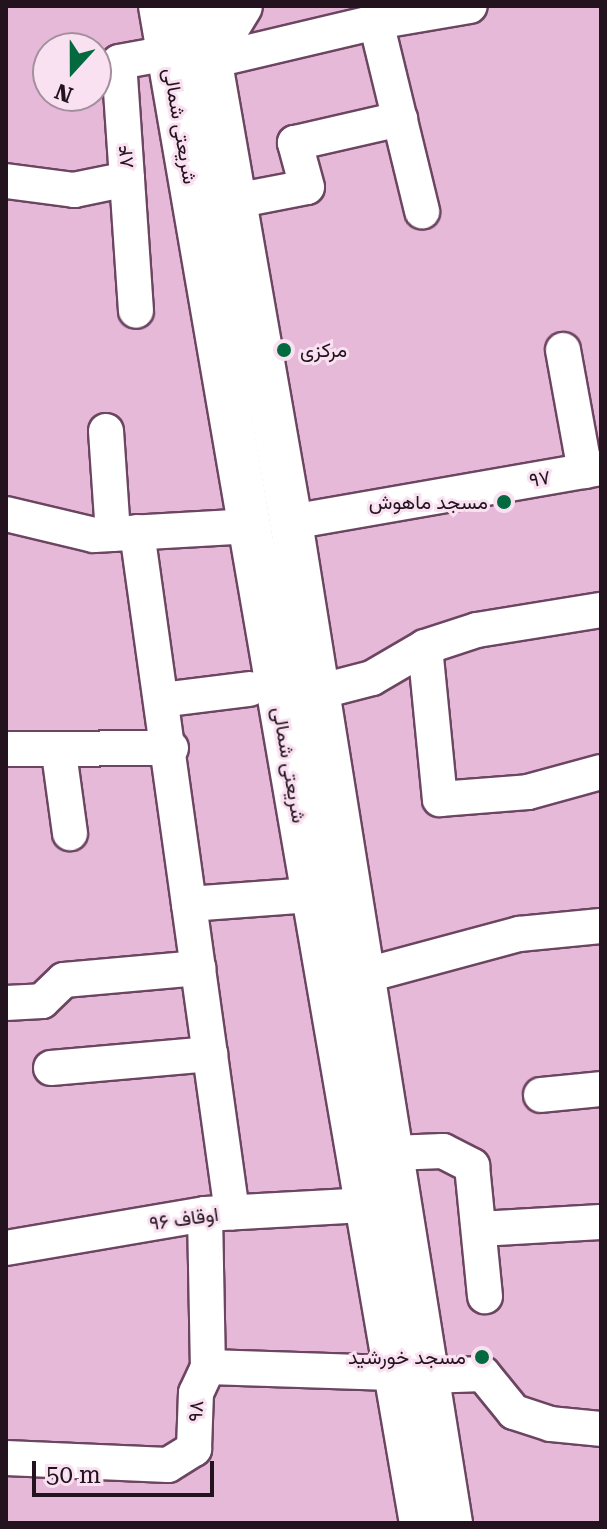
<!DOCTYPE html>
<meta charset="utf-8">
<style>
body{margin:0}
#map{position:relative;width:607px;height:1529px;overflow:hidden;background:#e6b9d8;font-family:"Roboto Serif",Vazirmatn,serif}
div>[style]{position:absolute}
.roads{filter:drop-shadow(2px 0 #6c4661) drop-shadow(-2px 0 #6c4661) drop-shadow(0 2px #6c4661) drop-shadow(0 -2px #6c4661)}
.minor>*{height:34px;margin:-17px;padding:0 17px;transform-origin:17px;border-radius:17px;background:#fff}
.major>*{height:42px;margin:-21px;padding:0 21px;transform-origin:21px;border-radius:21px;background:#fff}
.dots>*{width:22px;height:22px;translate:-50% -50%;box-sizing:border-box;border:4px solid #f9e1f1;border-radius:50%}
span{translate:-50% -50%;white-space:nowrap;text-align:center;line-height:1.15;-webkit-text-stroke:6px #f9e1f1;paint-order:stroke}
.street-label{font-size:20px;color:#23131e}
.poi-label{font-size:20px;color:#23131e}
.left{translate:0 -50%;text-align:left}
.right{translate:-100% -50%;text-align:right}
.frame{position:absolute;inset:0;border:8px solid #23131e;pointer-events:none}
.north{position:absolute;left:32px;top:32px;width:80px;height:80px;box-sizing:border-box;background:#f9e1f1;border:2px solid #a38f9d;border-radius:50%;rotate:201deg;font-size:22px;font-weight:700;line-height:32px;text-align:center;color:#23131e}
.north::after{content:'';display:block;margin:auto;width:28px;height:36px;background:#03693f;clip-path:polygon(50% 0,100% 100%,50% 72%,0 100%)}
.scale{position:absolute;left:32px;top:1461px;width:182px;height:36px;box-sizing:border-box;border:4px solid #23131e;border-top:0;padding-left:10px;font-size:24px;line-height:28px;white-space:nowrap;color:#23131e;-webkit-text-stroke:6px #f9e1f1;paint-order:stroke}
</style>
<div id="map">
<div class="roads">
<div class="minor">
<div style="left:376px;top:22px;width:195px;rotate:76.3deg"></div>
<div style="left:211px;top:61px;width:170px;rotate:-13.3deg"></div>
<div style="left:376px;top:22px;width:95px;rotate:-9.7deg"></div>
<div style="left:127px;top:179px;width:132px;rotate:86.1deg"></div>
<div style="left:6px;top:181px;width:69px;rotate:7.5deg"></div>
<div style="left:74px;top:190px;width:54px;rotate:-11.7deg"></div>
<div style="left:127px;top:179px;width:117px;rotate:-93.9deg"></div>
<div style="left:119px;top:62px;width:50px;rotate:-10.4deg"></div>
<div style="left:235px;top:201px;width:73px;rotate:-11deg"></div>
<div style="left:307px;top:187px;width:46px;rotate:-105.3deg"></div>
<div style="left:295px;top:143px;width:108px;rotate:-12.9deg"></div>
<div style="left:563px;top:350px;width:123px;rotate:79.7deg"></div>
<div style="left:106px;top:431px;width:103px;rotate:86.1deg"></div>
<div style="left:6px;top:514px;width:90px;rotate:13.4deg"></div>
<div style="left:94px;top:535px;width:154px;rotate:-3.3deg"></div>
<div style="left:291px;top:522px;width:315px;rotate:-9.9deg"></div>
<div style="left:137px;top:532px;width:687px;rotate:82.05deg"></div>
<div style="left:425px;top:647px;width:153px;rotate:84.4deg"></div>
<div style="left:440px;top:799px;width:88px;rotate:-4.5deg"></div>
<div style="left:528px;top:792px;width:76px;rotate:-15.3deg"></div>
<div style="left:318px;top:692px;width:56px;rotate:-14.5deg"></div>
<div style="left:372px;top:678px;width:61px;rotate:-30.3deg"></div>
<div style="left:425px;top:647px;width:55px;rotate:-18.1deg"></div>
<div style="left:477px;top:630px;width:126px;rotate:-9.2deg"></div>
<div style="left:161px;top:700px;width:89px;rotate:-7.1deg"></div>
<div style="left:6px;top:749px;width:165px;rotate:-0.3deg"></div>
<div style="left:59px;top:753px;width:81px;rotate:82.2deg"></div>
<div style="left:189px;top:904px;width:122px;rotate:-4.2deg"></div>
<div style="left:363px;top:976px;width:162px;rotate:-15.1deg"></div>
<div style="left:519px;top:934px;width:82px;rotate:-5.6deg"></div>
<div style="left:6px;top:1003px;width:36px;rotate:-3deg"></div>
<div style="left:42px;top:1001px;width:30px;rotate:-44deg"></div>
<div style="left:64px;top:980px;width:135px;rotate:-5.1deg"></div>
<div style="left:51px;top:1068px;width:160px;rotate:-5deg"></div>
<div style="left:541px;top:1095px;width:60px;rotate:-5.7deg"></div>
<div style="left:392px;top:1153px;width:51px;rotate:-2.2deg"></div>
<div style="left:443px;top:1151px;width:33px;rotate:27deg"></div>
<div style="left:472px;top:1166px;width:131px;rotate:84.3deg"></div>
<div style="left:205px;top:1214px;width:153px;rotate:88.9deg"></div>
<div style="left:479px;top:1229px;width:122px;rotate:-3.3deg"></div>
<div style="left:6px;top:1248px;width:202px;rotate:-9.7deg"></div>
<div style="left:205px;top:1214px;width:159px;rotate:-3.2deg"></div>
<div style="left:428px;top:1376px;width:55px;rotate:-2.1deg"></div>
<div style="left:483px;top:1374px;width:49px;rotate:50.8deg"></div>
<div style="left:514px;top:1412px;width:39px;rotate:18deg"></div>
<div style="left:551px;top:1424px;width:50px;rotate:5.7deg"></div>
<div style="left:6px;top:1458px;width:162px;rotate:2.5deg"></div>
<div style="left:168px;top:1465px;width:31px;rotate:-32deg"></div>
<div style="left:194px;top:1449px;width:56px;rotate:-88deg"></div>
<div style="left:196px;top:1393px;width:29px;rotate:-65deg"></div>
<div style="left:208px;top:1367px;width:185px;rotate:1.9deg"></div>
</div>
<div class="major">
<div style="left:160px;top:6px;width:1539px;rotate:80.24deg"></div>
<div style="left:201px;top:6px;width:524px;rotate:80.11deg"></div>
<div style="left:291px;top:522px;width:1014px;rotate:80.92deg"></div>
<div style="left:211px;top:55px;width:57px;rotate:-58.5deg"></div>
</div>
</div>
<div class="dots">
<div style="left:284px;top:350px;background:#03693f"></div>
<div style="left:504px;top:502px;background:#03693f"></div>
<div style="left:482px;top:1357px;background:#03693f"></div>
</div>
<div class="street-label">
<span style="left:180px;top:126px;rotate:80deg">شریعتی شمالی</span>
<span style="left:126px;top:157px;rotate:-94deg">۸۴</span>
<span style="left:540px;top:479px;rotate:-10deg">۹۷</span>
<span style="left:289px;top:765px;rotate:80deg">شریعتی شمالی</span>
<span style="left:184px;top:1219px;rotate:-8deg">اوقاف ۹۶</span>
<span style="left:196px;top:1411px;rotate:-86deg">۹۸</span>
</div>
<div class="poi-label">
<span class="left" style="left:300px;top:350px">مرکزی</span>
<span class="right" style="left:488px;top:502px">مسجد ماهوش</span>
<span class="right" style="left:466px;top:1357px">مسجد خورشید</span>
</div>
<div class="frame"></div>
<div class="north">N</div>
<div class="scale">50 m</div>
</div>
